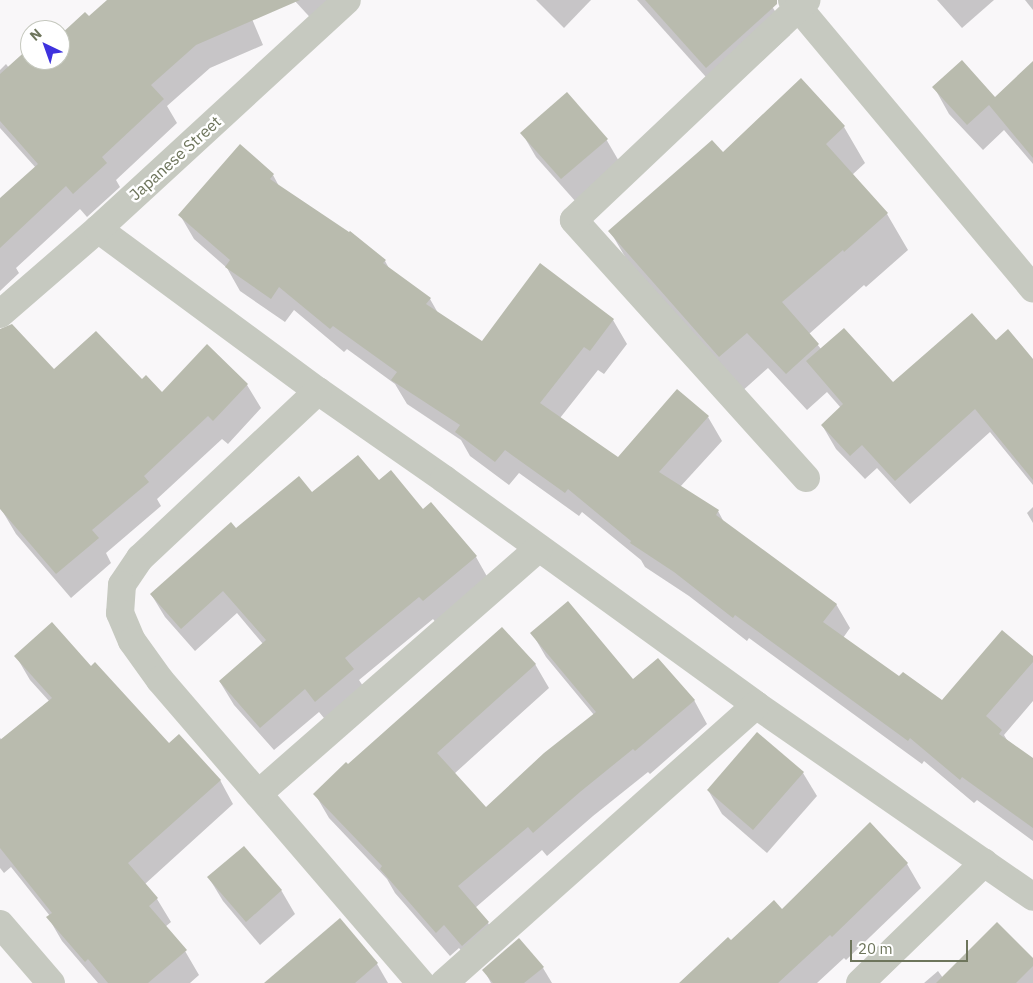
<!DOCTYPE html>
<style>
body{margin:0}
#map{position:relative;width:1033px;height:983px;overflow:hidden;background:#f9f7f9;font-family:"IBM Plex Sans",sans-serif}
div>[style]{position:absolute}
.shadow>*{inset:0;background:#0003}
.building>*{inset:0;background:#b9bbae}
.minor>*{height:28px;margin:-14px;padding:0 14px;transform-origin:14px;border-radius:14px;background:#c6c9c0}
span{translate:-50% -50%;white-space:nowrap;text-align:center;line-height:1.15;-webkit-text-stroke:5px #fff;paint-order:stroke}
.street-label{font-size:16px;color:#6e755c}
.north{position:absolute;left:20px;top:20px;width:50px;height:50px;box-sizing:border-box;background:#fff;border:1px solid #c5c8be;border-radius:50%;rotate:318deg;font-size:14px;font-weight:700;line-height:20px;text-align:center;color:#6e755c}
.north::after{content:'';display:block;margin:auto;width:18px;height:22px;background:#3e32de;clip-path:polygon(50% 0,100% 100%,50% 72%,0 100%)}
.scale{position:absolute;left:850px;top:940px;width:118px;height:22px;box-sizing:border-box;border:2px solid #6e755c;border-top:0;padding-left:6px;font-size:15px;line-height:18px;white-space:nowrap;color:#6e755c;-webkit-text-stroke:4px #fff;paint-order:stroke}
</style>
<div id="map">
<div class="shadow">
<div style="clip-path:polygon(108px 0,244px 0,263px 45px,210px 68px,167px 106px,177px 123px,116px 180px,120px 187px,87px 217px,80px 209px,16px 268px,19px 273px,0 291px,0 200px,36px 168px,0 128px,0 70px,6px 64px,9px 68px,30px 49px,30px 60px,60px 60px,60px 37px,89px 18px)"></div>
<div style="clip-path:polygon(294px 0,347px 0,318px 26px)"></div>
<div style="clip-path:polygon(536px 0,591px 0,564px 28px)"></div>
<div style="clip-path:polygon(637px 0,768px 0,790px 35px,723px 96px)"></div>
<div style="clip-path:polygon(937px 0,994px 0,962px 28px)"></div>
<div style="clip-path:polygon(1025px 0,1033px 0,1033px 10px)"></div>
<div style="clip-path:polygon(1033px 62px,1033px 164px,1004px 130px,983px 150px,949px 114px,934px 87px,995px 98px)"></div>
<div style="clip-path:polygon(801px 80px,844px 127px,865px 163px,852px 175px,887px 214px,908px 250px,866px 287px,864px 285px,809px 334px,821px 349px,893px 384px,995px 342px,1033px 365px,1033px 485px,990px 432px,910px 504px,877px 468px,865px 479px,836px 449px,822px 425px,841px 408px,827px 392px,807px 410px,768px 368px,740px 393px,631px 267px,610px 231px,722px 154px)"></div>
<div style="clip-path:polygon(522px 133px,606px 139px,620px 163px,576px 202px,536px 157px)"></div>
<div style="clip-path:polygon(273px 175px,280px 188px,385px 261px,390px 270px,430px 299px,438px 313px,482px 342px,541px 265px,613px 320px,627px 344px,604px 374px,598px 370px,560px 418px,618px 459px,708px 417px,722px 441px,680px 487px,718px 511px,725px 524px,836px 604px,850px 628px,843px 638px,900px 678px,942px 702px,1033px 658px,1033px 701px,1004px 735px,1007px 740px,1033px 760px,1033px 841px,977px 800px,974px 803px,924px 761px,922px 764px,749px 638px,747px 641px,689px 596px,645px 567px,641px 560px,582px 512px,579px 516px,519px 473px,509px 485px,470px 456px,461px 440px,407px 404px,395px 384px,347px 349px,344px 352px,294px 310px,285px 322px,240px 291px,227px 268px,194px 239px,180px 215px)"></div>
<div style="clip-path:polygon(0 340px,53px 371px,142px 381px,162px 394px,207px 346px,247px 385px,261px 408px,228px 444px,222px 439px,157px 499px,161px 506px,106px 553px,111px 563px,71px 598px,16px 534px,0 507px)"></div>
<div style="clip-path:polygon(379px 482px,423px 510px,476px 557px,489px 580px,437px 624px,433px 619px,359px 680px,367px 692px,329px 724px,319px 712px,274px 750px,234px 705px,220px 682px,263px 644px,237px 613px,195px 651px,165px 617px,151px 594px,236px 530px,312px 494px)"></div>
<div style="clip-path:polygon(1033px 507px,1033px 523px,1027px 513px)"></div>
<div style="clip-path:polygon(532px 633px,633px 681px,694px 700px,707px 724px,650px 774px,648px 772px,593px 816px,547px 856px,542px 850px,475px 908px,488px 923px,502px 946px,476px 969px,459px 948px,450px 956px,395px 893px,387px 879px,329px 818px,315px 794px,348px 766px,535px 664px,549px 688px,454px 774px,486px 808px,594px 715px,546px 657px)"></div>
<div style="clip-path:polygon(16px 656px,91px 667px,169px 745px,220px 780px,233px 804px,145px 884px,157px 899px,171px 922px,165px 927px,185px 951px,199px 975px,190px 983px,98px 983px,62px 941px,48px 917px,50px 916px,11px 867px,4px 873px,0 868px,0 738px,2px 740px,49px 701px,30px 680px)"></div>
<div style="clip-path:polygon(803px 773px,817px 796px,767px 853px,722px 814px,708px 790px)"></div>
<div style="clip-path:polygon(870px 824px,907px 864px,921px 888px,846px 960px,844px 958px,817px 983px,702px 983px,731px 942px,782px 911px)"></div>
<div style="clip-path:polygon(209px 878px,281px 890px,295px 914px,260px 945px,223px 901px)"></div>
<div style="clip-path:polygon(340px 920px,377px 964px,388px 983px,273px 983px)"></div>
<div style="clip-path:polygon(1033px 960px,1033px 983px,924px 983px,938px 971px,943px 978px)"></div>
<div style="clip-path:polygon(543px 968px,552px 983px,491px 983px,484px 970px)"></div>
</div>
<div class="building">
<div style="clip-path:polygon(107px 0,300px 0,196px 45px,151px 85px,164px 99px,102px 157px,107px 163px,73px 194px,66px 186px,0 248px,0 198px,38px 164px,0 121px,0 74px,30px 47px,30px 63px,33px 60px,60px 60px,60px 35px,85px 12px,89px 16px)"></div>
<div style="clip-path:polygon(645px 0,777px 0,777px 4px,706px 68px)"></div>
<div style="clip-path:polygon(962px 60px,995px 97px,1033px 61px,1033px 158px,989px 105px,967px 125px,932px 87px)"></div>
<div style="clip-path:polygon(801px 78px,845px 126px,826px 144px,888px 213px,844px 252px,843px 250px,782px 302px,819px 344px,786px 374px,747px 333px,719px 357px,608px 231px,712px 140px,723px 152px)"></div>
<div style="clip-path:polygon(567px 92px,608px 139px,561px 179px,520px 133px)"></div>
<div style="clip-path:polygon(240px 144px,274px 174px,270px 179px,349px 232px,350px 231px,386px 260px,383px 263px,431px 298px,426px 304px,482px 341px,540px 263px,614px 319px,590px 351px,584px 347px,540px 403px,618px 457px,677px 389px,709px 416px,659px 472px,719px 510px,716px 515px,837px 604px,823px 622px,899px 676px,903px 672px,942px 700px,1002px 630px,1033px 656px,1033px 662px,986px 716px,1002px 730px,999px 734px,1033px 758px,1033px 828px,962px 777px,960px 780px,910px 738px,908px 741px,735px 615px,733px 618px,674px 572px,630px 543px,631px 541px,568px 489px,565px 493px,505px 450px,495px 462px,455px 432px,460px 425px,391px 380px,397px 372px,333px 326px,330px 329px,279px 287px,271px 299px,225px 267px,230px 260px,178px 215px)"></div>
<div style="clip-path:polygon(972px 313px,996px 340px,1008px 329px,1033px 359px,1033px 480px,975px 409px,895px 481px,862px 445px,850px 456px,821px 425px,843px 404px,806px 361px,844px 328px,893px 382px)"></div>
<div style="clip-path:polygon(12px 324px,54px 369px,96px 331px,142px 379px,146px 375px,162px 392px,207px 344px,248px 384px,213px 421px,208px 416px,144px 476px,149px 482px,92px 530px,99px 538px,56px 574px,0 509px,0 329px)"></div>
<div style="clip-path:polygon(358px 455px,379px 480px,391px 470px,423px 509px,431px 502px,477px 556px,423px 601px,419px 597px,345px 658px,354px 669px,315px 702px,305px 689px,260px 728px,219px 681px,266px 640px,223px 591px,181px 629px,150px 594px,231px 522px,236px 528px,299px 476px,312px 492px)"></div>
<div style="clip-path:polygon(568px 601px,633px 679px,658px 658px,695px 700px,635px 751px,633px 749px,580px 792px,533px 833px,528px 827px,458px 886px,489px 922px,462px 946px,444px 925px,436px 933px,380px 869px,382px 866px,313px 794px,346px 762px,348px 764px,502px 627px,536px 664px,437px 753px,486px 807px,544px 753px,596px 712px,530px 633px)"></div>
<div style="clip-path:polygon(52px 622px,91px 666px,95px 662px,169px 743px,179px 734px,221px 780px,128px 863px,158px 898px,149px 906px,187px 950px,148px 983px,108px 983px,88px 959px,85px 962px,46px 917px,52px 913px,0 848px,0 740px,52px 698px,14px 656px)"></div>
<div style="clip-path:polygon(757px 732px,804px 772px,753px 830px,707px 790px)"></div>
<div style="clip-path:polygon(870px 822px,908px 863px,832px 937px,830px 935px,778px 983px,679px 983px,728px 937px,731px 940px,774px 900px,782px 909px)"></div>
<div style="clip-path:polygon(244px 846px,282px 890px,246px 922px,207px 877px)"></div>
<div style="clip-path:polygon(340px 918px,378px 963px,355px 983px,264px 983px)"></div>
<div style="clip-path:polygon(997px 922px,1033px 958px,1033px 966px,1016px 983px,936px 983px)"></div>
<div style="clip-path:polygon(519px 938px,544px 967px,524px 983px,493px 983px,482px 970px)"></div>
</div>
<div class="minor">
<div style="left:792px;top:0;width:376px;rotate:50.1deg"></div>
<div style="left:98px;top:229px;width:273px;rotate:36.4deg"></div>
<div style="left:318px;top:391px;width:154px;rotate:34.9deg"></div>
<div style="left:444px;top:479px;width:385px;rotate:35.9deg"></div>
<div style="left:756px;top:705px;width:337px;rotate:34.7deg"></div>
<div style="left:0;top:314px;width:130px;rotate:-40.9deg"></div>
<div style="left:98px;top:229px;width:338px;rotate:-42.6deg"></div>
<div style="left:318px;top:391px;width:244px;rotate:136.8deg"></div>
<div style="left:140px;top:558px;width:32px;rotate:124deg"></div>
<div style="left:122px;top:585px;width:28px;rotate:94deg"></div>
<div style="left:120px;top:613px;width:30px;rotate:67deg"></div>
<div style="left:132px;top:641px;width:48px;rotate:54.3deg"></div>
<div style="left:160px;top:680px;width:400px;rotate:49.3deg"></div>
<div style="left:806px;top:478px;width:347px;rotate:-132deg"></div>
<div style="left:574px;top:220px;width:320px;rotate:-43.4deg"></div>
<div style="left:258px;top:794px;width:373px;rotate:-41.2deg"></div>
<div style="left:0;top:924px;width:78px;rotate:49.2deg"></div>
<div style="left:444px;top:983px;width:418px;rotate:-41.7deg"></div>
<div style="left:860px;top:983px;width:173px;rotate:-44.1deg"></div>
</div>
<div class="street-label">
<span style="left:175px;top:158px;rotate:-42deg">Japanese Street</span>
</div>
<div class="north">N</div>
<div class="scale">20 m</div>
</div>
